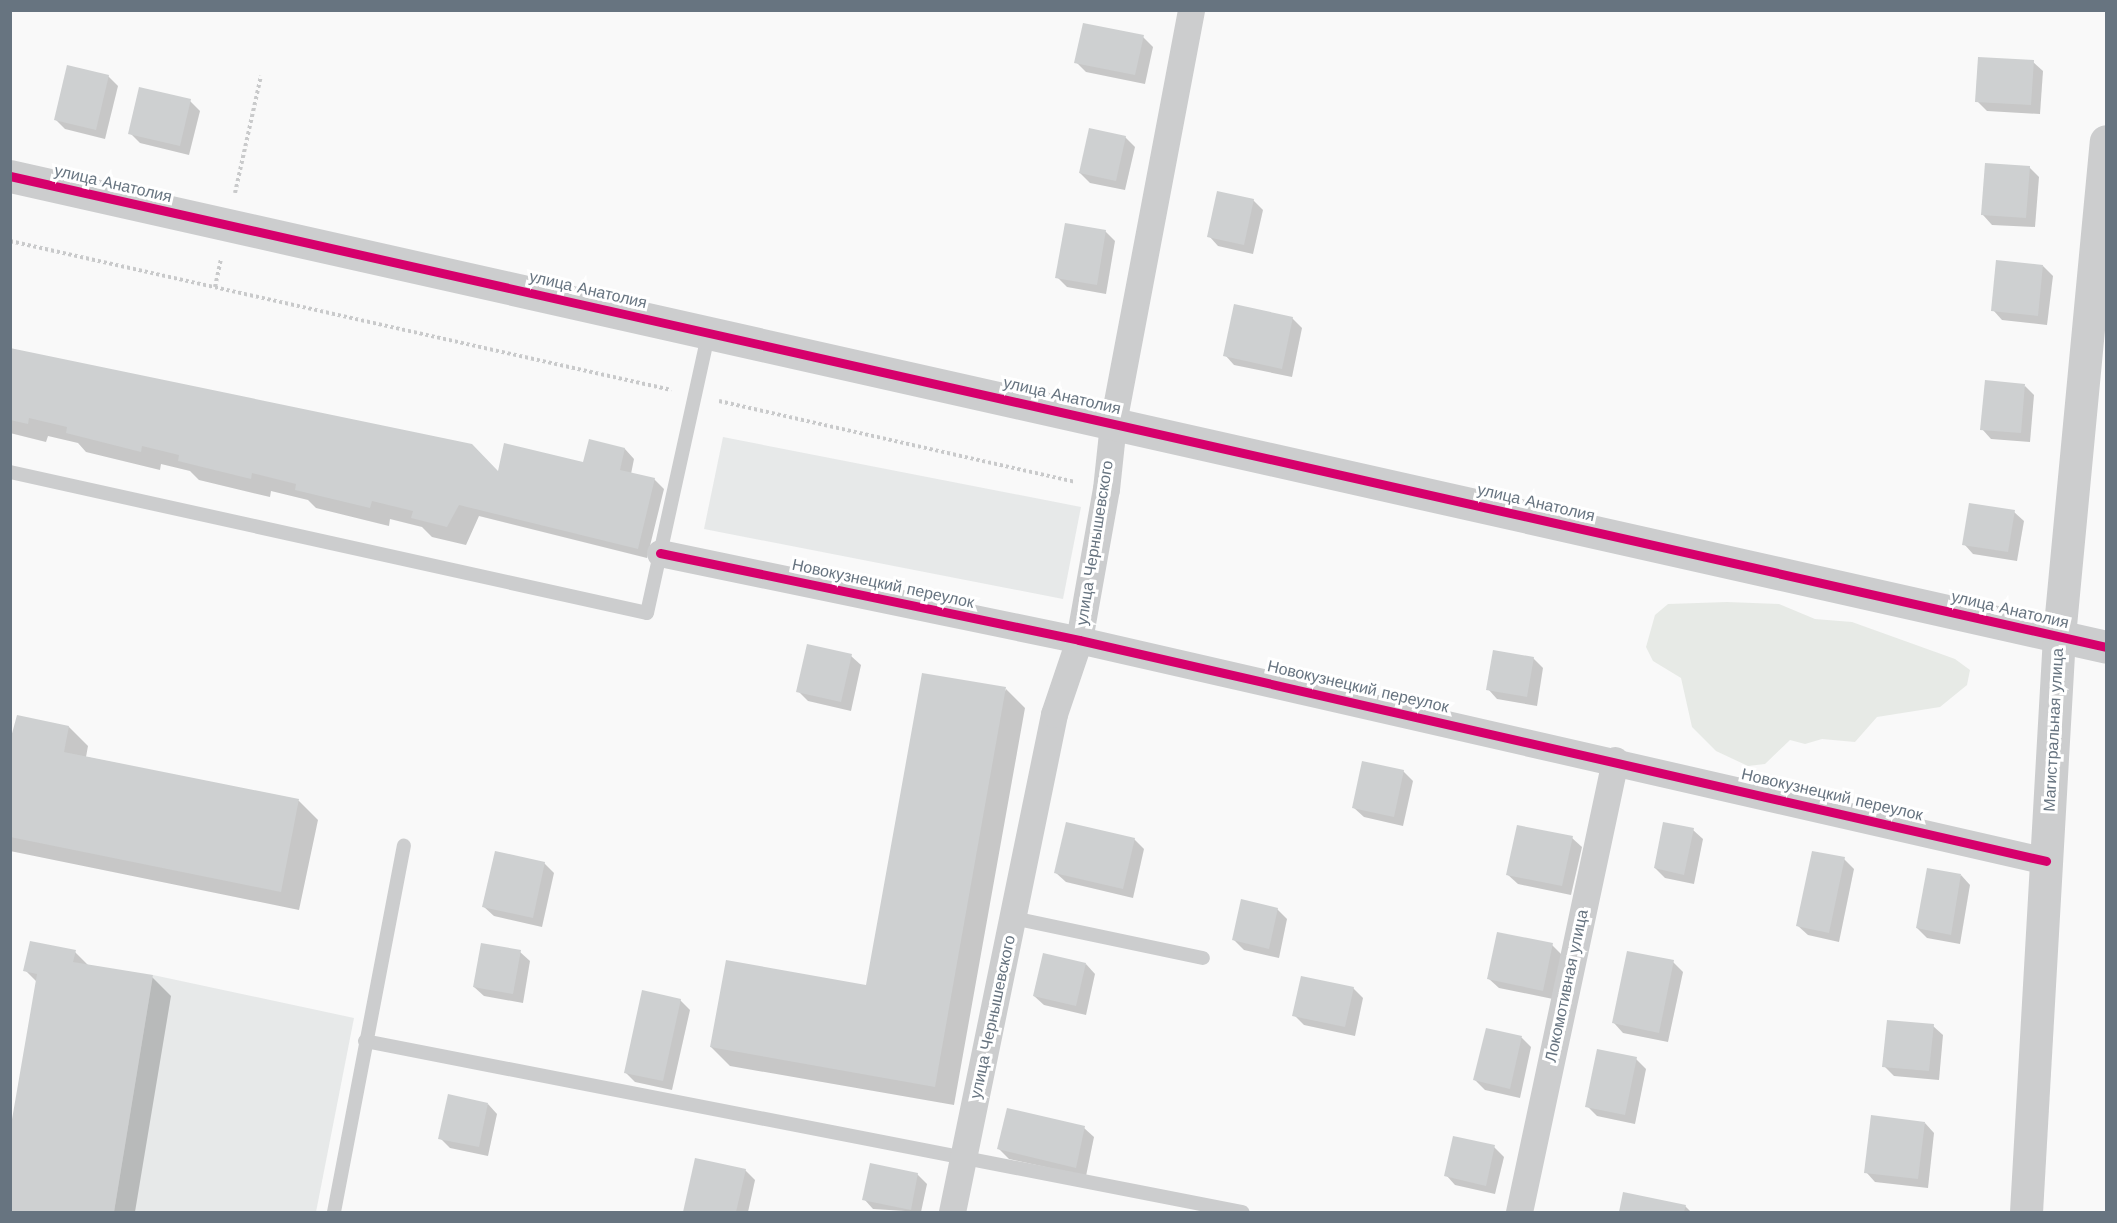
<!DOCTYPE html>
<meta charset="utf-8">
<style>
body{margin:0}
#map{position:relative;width:2117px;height:1223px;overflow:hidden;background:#f9f9f9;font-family:"Work Sans",sans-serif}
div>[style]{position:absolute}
.built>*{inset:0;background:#e7e9e9}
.green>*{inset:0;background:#e7eae6}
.shadow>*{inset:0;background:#0003}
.building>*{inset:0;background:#ced0d1}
.path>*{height:4px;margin-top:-2px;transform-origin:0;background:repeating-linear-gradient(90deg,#c9cacb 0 3px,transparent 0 6px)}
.service>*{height:14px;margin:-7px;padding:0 7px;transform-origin:7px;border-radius:7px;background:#cccdce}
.minor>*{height:27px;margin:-13.5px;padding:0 13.5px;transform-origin:13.5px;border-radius:13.5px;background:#cccdce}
.tertiary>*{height:33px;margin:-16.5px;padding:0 16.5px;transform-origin:16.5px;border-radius:16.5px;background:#cccdce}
.cycleway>*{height:9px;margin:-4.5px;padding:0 4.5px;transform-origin:4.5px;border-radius:4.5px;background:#d6006c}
span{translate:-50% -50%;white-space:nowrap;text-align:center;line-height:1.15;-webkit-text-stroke:6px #fff;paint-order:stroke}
.street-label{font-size:16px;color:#677480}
.frame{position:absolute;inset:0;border:12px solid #677480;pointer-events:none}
</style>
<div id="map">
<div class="built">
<div style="clip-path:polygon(723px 437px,1081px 507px,1063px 599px,704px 529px)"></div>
<div style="clip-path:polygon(153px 975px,354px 1018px,316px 1212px,114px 1212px)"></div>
</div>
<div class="green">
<div style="clip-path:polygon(1727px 602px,1779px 604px,1815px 619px,1852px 622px,1955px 659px,1970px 670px,1967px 685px,1940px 707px,1877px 717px,1855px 742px,1822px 739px,1805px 744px,1790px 740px,1765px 764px,1748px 766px,1716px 751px,1692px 727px,1681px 678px,1653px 661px,1646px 647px,1655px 615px,1668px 604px)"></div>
</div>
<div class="shadow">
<div style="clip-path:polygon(1143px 37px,1153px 47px,1145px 84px,1086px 72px,1076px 62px)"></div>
<div style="clip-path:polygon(2033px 62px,2043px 71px,2040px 114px,1987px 111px,1977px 101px)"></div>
<div style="clip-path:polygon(108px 76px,118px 86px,105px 139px,65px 129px,55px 119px)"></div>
<div style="clip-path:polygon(190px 101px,200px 111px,189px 155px,140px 143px,130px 133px)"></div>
<div style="clip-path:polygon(1125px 137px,1135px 147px,1125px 190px,1090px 183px,1080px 173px)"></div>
<div style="clip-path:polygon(2029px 167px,2039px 177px,2035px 227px,1992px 225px,1983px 215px)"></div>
<div style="clip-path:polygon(1253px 200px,1263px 210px,1253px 254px,1218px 246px,1209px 236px)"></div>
<div style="clip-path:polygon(1105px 231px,1115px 241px,1106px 294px,1067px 287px,1057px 277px)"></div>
<div style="clip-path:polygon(2043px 266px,2053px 276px,2047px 325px,2002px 320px,1993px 310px)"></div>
<div style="clip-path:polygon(1292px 318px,1302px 328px,1292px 377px,1234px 365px,1225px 355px)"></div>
<div style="clip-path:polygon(10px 350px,499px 474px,585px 463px,590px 441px,625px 449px,634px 459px,631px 474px,654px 479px,664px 489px,647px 558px,479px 516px,466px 545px,432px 537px,422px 527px,390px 519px,389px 526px,316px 508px,308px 500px,271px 491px,270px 497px,199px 480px,190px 471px,161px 464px,160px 470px,86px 452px,78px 443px,48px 436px,46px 442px,10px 433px)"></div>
<div style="clip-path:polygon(2025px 386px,2034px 395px,2030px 442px,1991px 439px,1982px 429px)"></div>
<div style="clip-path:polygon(2014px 512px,2024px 521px,2017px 561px,1973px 554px,1964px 544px)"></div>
<div style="clip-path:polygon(851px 656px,861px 665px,851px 711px,808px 701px,798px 691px)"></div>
<div style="clip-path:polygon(1533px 658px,1543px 668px,1537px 706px,1497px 699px,1488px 689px)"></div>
<div style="clip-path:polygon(1006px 689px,1025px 708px,954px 1105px,730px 1066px,711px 1047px,867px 986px)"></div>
<div style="clip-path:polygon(69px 727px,88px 746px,86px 757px,299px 801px,318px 820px,299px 910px,10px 851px,10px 742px)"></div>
<div style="clip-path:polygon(1403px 771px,1413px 781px,1403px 826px,1364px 817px,1354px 808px)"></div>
<div style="clip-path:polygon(1693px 830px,1703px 839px,1694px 884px,1665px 878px,1655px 868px)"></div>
<div style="clip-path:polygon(1572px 838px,1582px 847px,1571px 895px,1518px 884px,1508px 875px)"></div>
<div style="clip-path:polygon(1134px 839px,1144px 849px,1133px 898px,1066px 882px,1056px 873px)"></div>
<div style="clip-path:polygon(1844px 859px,1854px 869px,1839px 942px,1808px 935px,1798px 926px)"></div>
<div style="clip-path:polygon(544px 863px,554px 873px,542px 927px,494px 916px,484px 907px)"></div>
<div style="clip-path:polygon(1961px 875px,1970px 885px,1960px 944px,1927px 938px,1917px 928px)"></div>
<div style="clip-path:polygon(1277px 909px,1287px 919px,1279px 958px,1244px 950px,1234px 940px)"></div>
<div style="clip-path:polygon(1552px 945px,1562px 955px,1553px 999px,1499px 988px,1489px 979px)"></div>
<div style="clip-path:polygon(75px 952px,90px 967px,152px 977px,171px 996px,135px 1212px,10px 1212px,10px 1140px,37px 982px,25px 970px)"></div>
<div style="clip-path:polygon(520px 952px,530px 961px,523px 1003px,484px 996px,474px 987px)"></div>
<div style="clip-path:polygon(1673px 962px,1683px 972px,1668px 1042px,1623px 1033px,1614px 1023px)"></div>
<div style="clip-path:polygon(1086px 964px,1095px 974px,1086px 1015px,1044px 1005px,1034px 996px)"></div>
<div style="clip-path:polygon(1353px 988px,1363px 998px,1355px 1036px,1304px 1025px,1294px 1015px)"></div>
<div style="clip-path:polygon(680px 1000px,690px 1010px,672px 1090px,635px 1082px,625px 1072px)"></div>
<div style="clip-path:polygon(1933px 1026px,1943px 1035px,1939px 1080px,1894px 1076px,1884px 1066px)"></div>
<div style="clip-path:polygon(1487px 1030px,1522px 1038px,1531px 1047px,1520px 1098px,1485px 1090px,1475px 1080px)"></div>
<div style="clip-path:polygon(1636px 1059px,1646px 1069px,1635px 1124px,1597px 1116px,1587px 1106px)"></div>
<div style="clip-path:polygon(488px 1104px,497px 1114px,488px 1156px,450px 1148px,440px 1138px)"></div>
<div style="clip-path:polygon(1925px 1123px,1934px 1133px,1928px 1188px,1875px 1182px,1866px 1172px)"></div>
<div style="clip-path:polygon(1084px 1128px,1094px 1137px,1086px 1176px,1009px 1159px,999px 1149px)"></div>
<div style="clip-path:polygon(1494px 1147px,1504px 1157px,1495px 1194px,1455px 1185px,1446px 1175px)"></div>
<div style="clip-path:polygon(696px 1160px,745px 1170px,755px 1180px,748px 1212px,685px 1212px)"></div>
<div style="clip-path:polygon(917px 1174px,927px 1184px,921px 1212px,873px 1209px,864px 1199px)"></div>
<div style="clip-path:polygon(1624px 1194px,1685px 1206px,1691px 1212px,1620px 1212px)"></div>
</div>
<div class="building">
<div style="clip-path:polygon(1083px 23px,1144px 35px,1135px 75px,1074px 63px)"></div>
<div style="clip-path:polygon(1978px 57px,2034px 60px,2031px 105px,1975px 102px)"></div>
<div style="clip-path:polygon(67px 65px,109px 75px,96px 130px,54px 120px)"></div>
<div style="clip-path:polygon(139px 87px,191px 99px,180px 146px,128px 134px)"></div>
<div style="clip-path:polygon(1089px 128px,1126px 136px,1116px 181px,1079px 173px)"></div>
<div style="clip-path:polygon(1985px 163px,2030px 166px,2026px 218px,1981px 215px)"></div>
<div style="clip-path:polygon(1217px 191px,1254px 199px,1244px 245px,1207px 237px)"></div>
<div style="clip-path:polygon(1065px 223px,1106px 230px,1097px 285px,1055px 278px)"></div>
<div style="clip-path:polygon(1996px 260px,2043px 265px,2038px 316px,1991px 311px)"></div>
<div style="clip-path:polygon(1234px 304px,1293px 317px,1282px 369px,1223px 356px)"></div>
<div style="clip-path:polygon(10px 348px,472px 444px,498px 471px,504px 443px,583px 462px,589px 439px,625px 448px,620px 470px,655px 478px,638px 549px,459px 505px,447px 527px,411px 518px,413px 511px,372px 501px,370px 508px,295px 490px,296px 484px,252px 473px,251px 479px,178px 461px,179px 455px,142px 446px,141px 452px,66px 433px,67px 427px,29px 418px,28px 424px,10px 420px)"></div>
<div style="clip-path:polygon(1985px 380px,2025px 384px,2021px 433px,1980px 430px)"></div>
<div style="clip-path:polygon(1969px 503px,2015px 510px,2008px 552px,1962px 545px)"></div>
<div style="clip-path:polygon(807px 644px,852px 654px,841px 702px,796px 692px)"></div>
<div style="clip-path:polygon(1493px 650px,1534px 657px,1527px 697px,1486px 690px)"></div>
<div style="clip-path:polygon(922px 673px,1006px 687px,935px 1087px,710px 1047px,726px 960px,866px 985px)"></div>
<div style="clip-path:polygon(17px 715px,69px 726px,64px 752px,299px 799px,281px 892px,10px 837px,10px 741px)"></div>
<div style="clip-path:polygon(1362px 761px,1404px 770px,1394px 817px,1352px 808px)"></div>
<div style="clip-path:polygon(1066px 822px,1135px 838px,1123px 889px,1054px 873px)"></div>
<div style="clip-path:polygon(1663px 822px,1694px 828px,1684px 875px,1654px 868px)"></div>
<div style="clip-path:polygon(1517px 825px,1573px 836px,1562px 886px,1506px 875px)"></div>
<div style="clip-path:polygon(495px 851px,545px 862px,533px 918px,482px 907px)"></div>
<div style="clip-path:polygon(1812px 851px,1845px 857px,1829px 933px,1796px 926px)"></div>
<div style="clip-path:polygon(1927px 868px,1961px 874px,1951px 935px,1916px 928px)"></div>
<div style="clip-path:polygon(1241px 899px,1278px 908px,1269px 949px,1232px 940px)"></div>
<div style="clip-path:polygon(1497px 932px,1553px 943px,1543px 991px,1487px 979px)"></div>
<div style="clip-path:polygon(30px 941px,76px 950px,73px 962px,153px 975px,114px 1212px,10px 1212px,10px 1131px,37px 974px,23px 971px)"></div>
<div style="clip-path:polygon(481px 943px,521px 950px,513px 994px,473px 987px)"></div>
<div style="clip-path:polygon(1627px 951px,1674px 960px,1659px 1033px,1612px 1023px)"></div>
<div style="clip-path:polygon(1043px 953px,1086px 963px,1076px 1006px,1033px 996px)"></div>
<div style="clip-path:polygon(1301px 976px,1354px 987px,1345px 1027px,1292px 1016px)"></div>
<div style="clip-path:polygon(642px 990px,681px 999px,663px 1081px,624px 1073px)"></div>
<div style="clip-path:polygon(1887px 1020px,1934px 1024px,1929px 1071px,1882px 1067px)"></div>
<div style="clip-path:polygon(1486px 1028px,1522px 1036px,1510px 1089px,1473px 1080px)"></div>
<div style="clip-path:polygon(1597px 1049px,1637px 1057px,1625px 1115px,1585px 1107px)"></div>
<div style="clip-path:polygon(448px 1094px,488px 1103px,479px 1147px,438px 1139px)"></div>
<div style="clip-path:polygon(1007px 1108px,1085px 1126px,1076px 1168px,997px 1149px)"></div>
<div style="clip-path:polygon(1871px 1115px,1925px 1122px,1918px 1179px,1864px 1173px)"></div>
<div style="clip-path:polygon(1453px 1136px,1495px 1145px,1486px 1186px,1444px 1176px)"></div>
<div style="clip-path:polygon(695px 1158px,746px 1169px,736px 1212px,683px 1212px)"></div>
<div style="clip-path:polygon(870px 1163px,918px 1173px,911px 1210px,862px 1200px)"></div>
<div style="clip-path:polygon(1623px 1192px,1686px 1205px,1684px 1212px,1619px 1212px)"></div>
</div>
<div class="path">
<div style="left:235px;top:193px;width:120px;rotate:-77.5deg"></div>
<div style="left:10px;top:241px;width:678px;rotate:12.7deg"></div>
<div style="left:215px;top:287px;width:29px;rotate:-78deg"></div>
<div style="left:719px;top:401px;width:365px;rotate:12.8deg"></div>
</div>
<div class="service">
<div style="left:10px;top:472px;width:652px;rotate:12.48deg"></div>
<div style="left:647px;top:613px;width:288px;rotate:-77.6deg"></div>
<div style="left:1013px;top:918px;width:194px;rotate:11.9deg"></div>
<div style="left:365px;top:1041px;width:894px;rotate:11.03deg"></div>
<div style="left:334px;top:1212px;width:373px;rotate:-79.2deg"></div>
</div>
<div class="minor">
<div style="left:660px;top:553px;width:428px;rotate:11.7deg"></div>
<div style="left:1079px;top:640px;width:992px;rotate:12.87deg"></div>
<div style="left:952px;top:1212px;width:508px;rotate:-78.42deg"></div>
<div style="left:1054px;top:714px;width:78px;rotate:-71.3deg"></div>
<div style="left:1079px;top:640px;width:153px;rotate:-79.9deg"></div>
<div style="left:1106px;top:489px;width:66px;rotate:-83.9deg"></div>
<div style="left:1113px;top:423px;width:420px;rotate:-79.3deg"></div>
<div style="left:1519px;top:1212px;width:462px;rotate:-78deg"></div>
</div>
<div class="tertiary">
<div style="left:10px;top:176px;width:2148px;rotate:12.66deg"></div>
<div style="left:2026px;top:1212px;width:577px;rotate:-86.72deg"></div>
<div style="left:2059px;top:636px;width:497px;rotate:-84.6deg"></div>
</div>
<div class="cycleway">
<div style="left:10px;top:176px;width:2148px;rotate:12.66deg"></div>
<div style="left:660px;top:553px;width:428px;rotate:11.7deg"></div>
<div style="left:1079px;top:640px;width:992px;rotate:12.87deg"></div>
</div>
<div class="street-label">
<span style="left:113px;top:184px;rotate:13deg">улица Анатолия</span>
<span style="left:588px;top:290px;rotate:13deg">улица Анатолия</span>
<span style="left:1062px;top:396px;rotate:13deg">улица Анатолия</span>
<span style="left:1536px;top:503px;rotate:13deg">улица Анатолия</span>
<span style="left:1095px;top:543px;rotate:-81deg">улица Чернышевского</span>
<span style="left:883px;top:584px;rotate:12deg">Новокузнецкий переулок</span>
<span style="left:2010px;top:610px;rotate:13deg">улица Анатолия</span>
<span style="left:1358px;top:687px;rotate:13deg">Новокузнецкий переулок</span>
<span style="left:2054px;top:730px;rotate:-87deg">Магистральная улица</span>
<span style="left:1832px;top:795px;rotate:13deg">Новокузнецкий переулок</span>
<span style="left:1567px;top:986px;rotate:-78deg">Локомотивная улица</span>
<span style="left:993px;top:1017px;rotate:-78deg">улица Чернышевского</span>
</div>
<div class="frame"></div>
</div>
